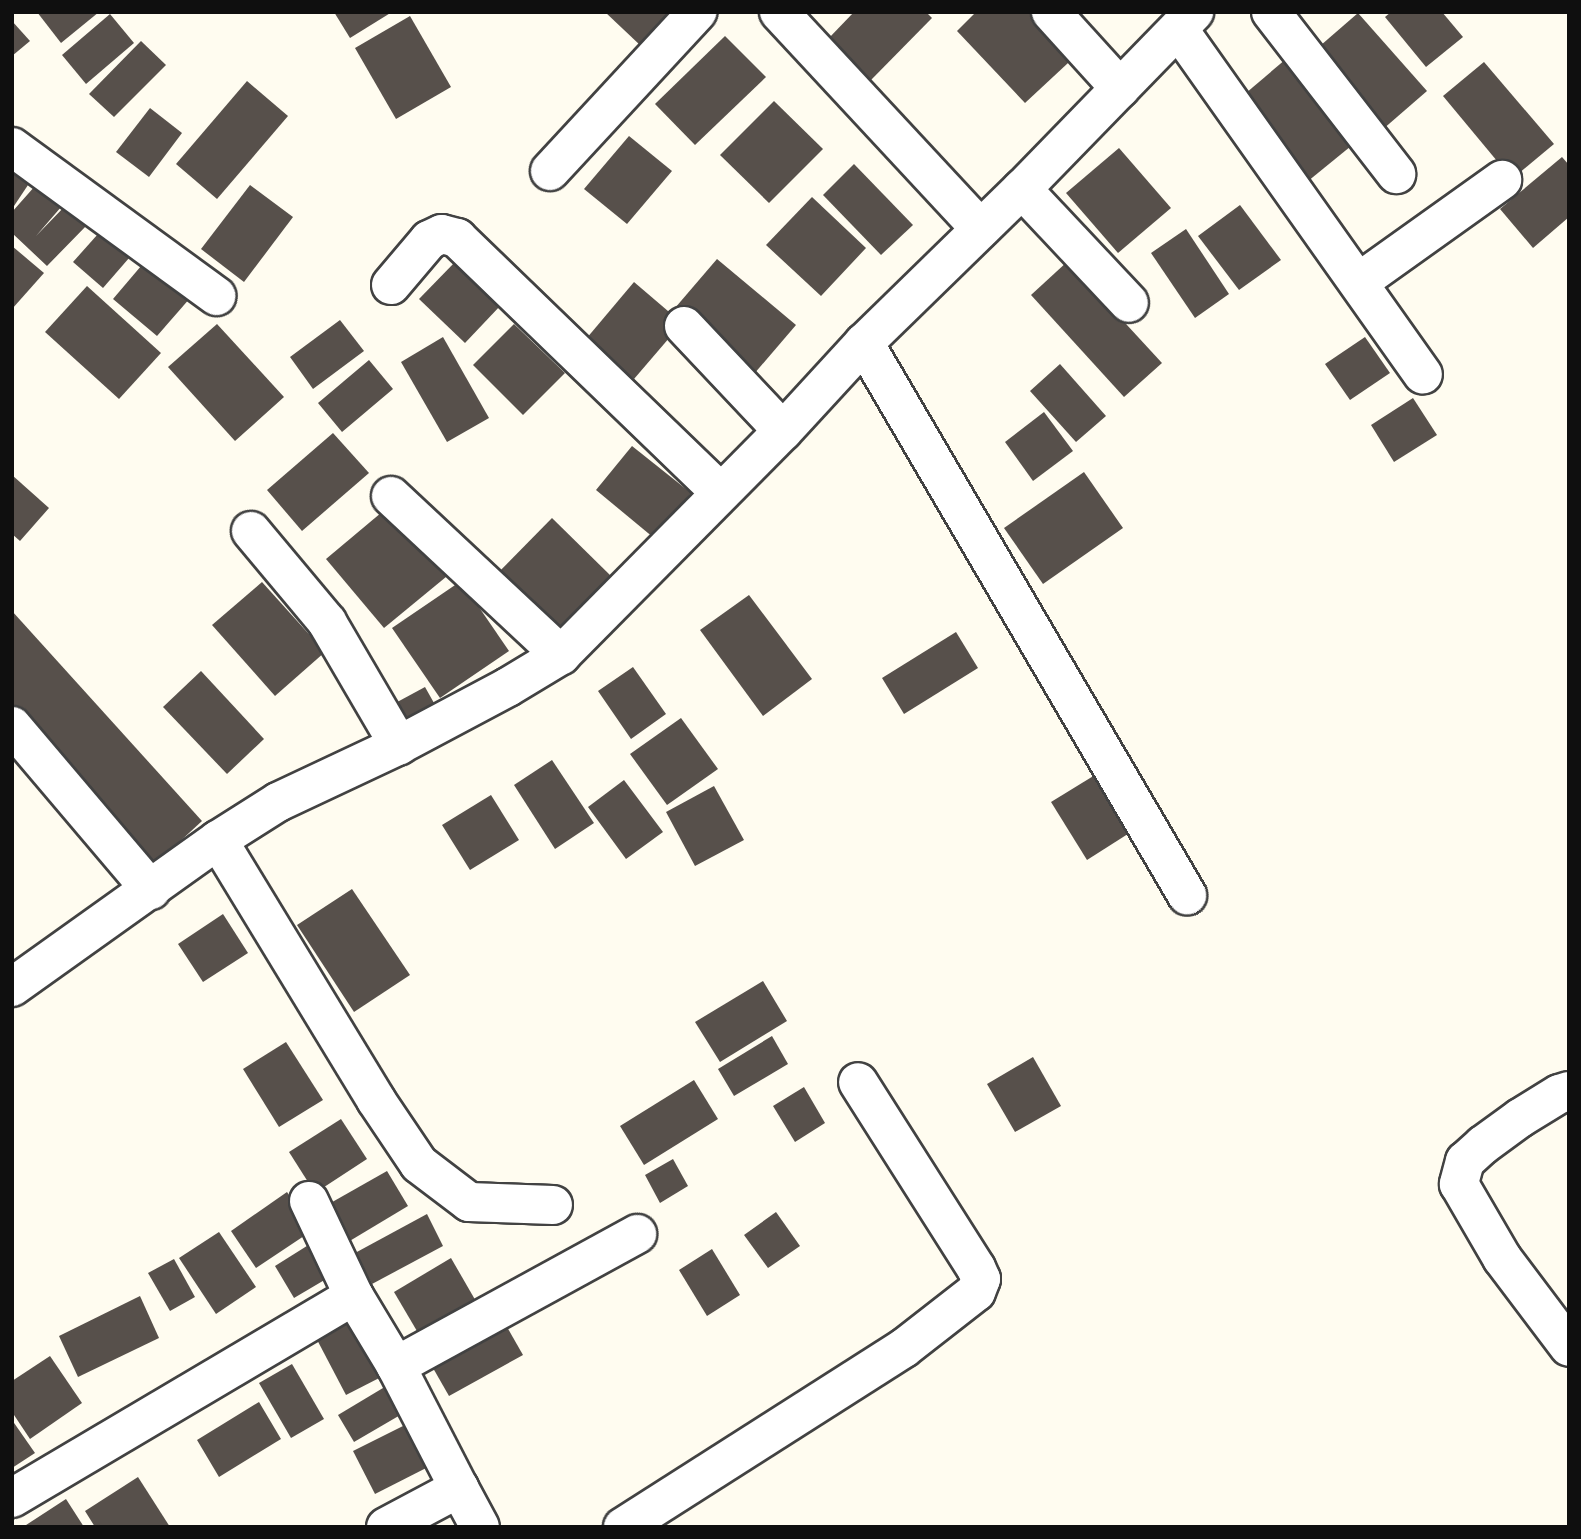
<!DOCTYPE html>
<style>
body{margin:0}
#map{position:relative;width:1581px;height:1539px;overflow:hidden;background:#fffcf0;font-family:"Source Serif 4",serif}
div>[style]{position:absolute}
.building>*{inset:0;background:#57504b}
.roads{filter:drop-shadow(2px 0 #424242) drop-shadow(-2px 0 #424242) drop-shadow(0 2px #424242) drop-shadow(0 -2px #424242)}
.minor>*{height:38px;margin:-19px;padding:0 19px;transform-origin:19px;border-radius:19px;background:#fff}
span{translate:-50% -50%;white-space:nowrap;text-align:center;line-height:1.15;-webkit-text-stroke:7px #fff;paint-order:stroke}
.frame{position:absolute;inset:0;border:14px solid #0f0f0f;pointer-events:none}
</style>
<div id="map">
<div class="building">
<div style="clip-path:polygon(37px 12px,99px 12px,61px 43px)"></div>
<div style="clip-path:polygon(334px 12px,392px 12px,350px 38px)"></div>
<div style="clip-path:polygon(605px 12px,674px 12px,641px 46px)"></div>
<div style="clip-path:polygon(854px 12px,926px 12px,932px 18px,871px 80px,828px 39px)"></div>
<div style="clip-path:polygon(976px 12px,1047px 12px,1082px 50px,1025px 103px,957px 31px)"></div>
<div style="clip-path:polygon(1391px 12px,1442px 12px,1463px 37px,1426px 67px,1385px 17px)"></div>
<div style="clip-path:polygon(1358px 13px,1427px 91px,1382px 130px,1313px 52px)"></div>
<div style="clip-path:polygon(110px 14px,134px 43px,86px 84px,62px 55px)"></div>
<div style="clip-path:polygon(410px 16px,451px 87px,396px 119px,355px 48px)"></div>
<div style="clip-path:polygon(12px 21px,30px 41px,12px 56px)"></div>
<div style="clip-path:polygon(725px 36px,766px 77px,695px 145px,655px 104px)"></div>
<div style="clip-path:polygon(141px 41px,166px 65px,114px 117px,89px 94px)"></div>
<div style="clip-path:polygon(1286px 59px,1356px 142px,1302px 186px,1233px 104px)"></div>
<div style="clip-path:polygon(1484px 62px,1554px 144px,1512px 179px,1443px 96px)"></div>
<div style="clip-path:polygon(247px 81px,288px 116px,217px 199px,176px 164px)"></div>
<div style="clip-path:polygon(774px 101px,823px 149px,769px 203px,720px 155px)"></div>
<div style="clip-path:polygon(150px 108px,182px 133px,149px 177px,116px 152px)"></div>
<div style="clip-path:polygon(629px 136px,672px 171px,627px 224px,584px 189px)"></div>
<div style="clip-path:polygon(1119px 148px,1171px 208px,1118px 253px,1066px 193px)"></div>
<div style="clip-path:polygon(12px 157px,36px 173px,12px 209px)"></div>
<div style="clip-path:polygon(1562px 157px,1569px 165px,1569px 217px,1533px 248px,1500px 209px)"></div>
<div style="clip-path:polygon(854px 164px,913px 225px,881px 255px,823px 195px)"></div>
<div style="clip-path:polygon(43px 177px,68px 199px,36px 236px,68px 203px,88px 224px,47px 266px,12px 233px,12px 212px)"></div>
<div style="clip-path:polygon(250px 185px,293px 217px,244px 282px,201px 249px)"></div>
<div style="clip-path:polygon(812px 197px,866px 248px,821px 296px,766px 245px)"></div>
<div style="clip-path:polygon(1240px 205px,1281px 260px,1239px 290px,1198px 236px)"></div>
<div style="clip-path:polygon(106px 225px,136px 250px,103px 288px,73px 262px)"></div>
<div style="clip-path:polygon(1186px 229px,1229px 294px,1195px 318px,1151px 253px)"></div>
<div style="clip-path:polygon(12px 246px,44px 273px,12px 309px)"></div>
<div style="clip-path:polygon(147px 259px,191px 297px,157px 336px,113px 299px)"></div>
<div style="clip-path:polygon(717px 259px,796px 325px,754px 374px,675px 308px)"></div>
<div style="clip-path:polygon(1068px 261px,1162px 363px,1124px 397px,1031px 295px)"></div>
<div style="clip-path:polygon(455px 262px,501px 305px,465px 343px,419px 299px)"></div>
<div style="clip-path:polygon(634px 282px,682px 323px,634px 379px,586px 339px)"></div>
<div style="clip-path:polygon(87px 286px,161px 353px,119px 399px,45px 332px)"></div>
<div style="clip-path:polygon(340px 320px,364px 351px,313px 389px,290px 357px)"></div>
<div style="clip-path:polygon(217px 324px,284px 397px,235px 441px,168px 367px)"></div>
<div style="clip-path:polygon(514px 324px,565px 373px,523px 415px,473px 365px)"></div>
<div style="clip-path:polygon(443px 337px,489px 418px,447px 442px,401px 362px)"></div>
<div style="clip-path:polygon(1365px 337px,1390px 373px,1350px 400px,1325px 364px)"></div>
<div style="clip-path:polygon(369px 360px,393px 389px,342px 432px,318px 403px)"></div>
<div style="clip-path:polygon(1060px 364px,1106px 416px,1076px 442px,1030px 391px)"></div>
<div style="clip-path:polygon(1413px 398px,1437px 435px,1394px 462px,1371px 425px)"></div>
<div style="clip-path:polygon(1044px 412px,1073px 451px,1033px 481px,1005px 442px)"></div>
<div style="clip-path:polygon(333px 433px,369px 473px,302px 531px,267px 490px)"></div>
<div style="clip-path:polygon(632px 446px,691px 493px,654px 538px,596px 490px)"></div>
<div style="clip-path:polygon(1084px 472px,1123px 528px,1043px 584px,1004px 528px)"></div>
<div style="clip-path:polygon(12px 475px,49px 508px,20px 541px,12px 534px)"></div>
<div style="clip-path:polygon(394px 502px,452px 572px,384px 628px,326px 559px)"></div>
<div style="clip-path:polygon(552px 518px,612px 577px,548px 641px,489px 582px)"></div>
<div style="clip-path:polygon(461px 581px,509px 651px,440px 698px,392px 628px)"></div>
<div style="clip-path:polygon(262px 582px,325px 652px,275px 696px,212px 625px)"></div>
<div style="clip-path:polygon(749px 595px,812px 679px,763px 716px,700px 630px)"></div>
<div style="clip-path:polygon(12px 611px,202px 821px,150px 869px,12px 716px)"></div>
<div style="clip-path:polygon(956px 632px,978px 668px,904px 714px,882px 678px)"></div>
<div style="clip-path:polygon(633px 667px,666px 714px,631px 739px,598px 691px)"></div>
<div style="clip-path:polygon(201px 671px,264px 739px,227px 774px,163px 707px)"></div>
<div style="clip-path:polygon(425px 687px,443px 719px,406px 739px,388px 707px)"></div>
<div style="clip-path:polygon(681px 718px,718px 769px,667px 805px,630px 754px)"></div>
<div style="clip-path:polygon(552px 760px,594px 823px,555px 849px,514px 785px)"></div>
<div style="clip-path:polygon(1095px 775px,1131px 832px,1087px 860px,1051px 802px)"></div>
<div style="clip-path:polygon(624px 780px,663px 832px,626px 859px,588px 807px)"></div>
<div style="clip-path:polygon(714px 786px,744px 840px,695px 866px,666px 812px)"></div>
<div style="clip-path:polygon(491px 795px,519px 840px,470px 870px,442px 825px)"></div>
<div style="clip-path:polygon(352px 889px,410px 975px,354px 1012px,297px 925px)"></div>
<div style="clip-path:polygon(223px 914px,248px 953px,203px 982px,178px 944px)"></div>
<div style="clip-path:polygon(763px 981px,787px 1021px,720px 1062px,695px 1022px)"></div>
<div style="clip-path:polygon(772px 1036px,788px 1064px,734px 1096px,718px 1069px)"></div>
<div style="clip-path:polygon(286px 1042px,323px 1100px,279px 1127px,243px 1069px)"></div>
<div style="clip-path:polygon(1033px 1057px,1061px 1106px,1015px 1132px,987px 1084px)"></div>
<div style="clip-path:polygon(694px 1080px,718px 1119px,644px 1165px,620px 1126px)"></div>
<div style="clip-path:polygon(804px 1087px,825px 1123px,795px 1142px,773px 1106px)"></div>
<div style="clip-path:polygon(341px 1119px,367px 1159px,315px 1193px,289px 1152px)"></div>
<div style="clip-path:polygon(673px 1159px,688px 1186px,660px 1203px,645px 1175px)"></div>
<div style="clip-path:polygon(387px 1171px,408px 1206px,348px 1242px,327px 1205px)"></div>
<div style="clip-path:polygon(287px 1192px,313px 1230px,256px 1268px,231px 1231px)"></div>
<div style="clip-path:polygon(776px 1212px,800px 1246px,768px 1268px,744px 1235px)"></div>
<div style="clip-path:polygon(427px 1214px,443px 1246px,372px 1284px,355px 1253px)"></div>
<div style="clip-path:polygon(219px 1232px,256px 1287px,216px 1314px,179px 1258px)"></div>
<div style="clip-path:polygon(318px 1239px,338px 1272px,294px 1298px,275px 1266px)"></div>
<div style="clip-path:polygon(712px 1249px,740px 1295px,707px 1316px,679px 1270px)"></div>
<div style="clip-path:polygon(451px 1258px,481px 1310px,424px 1343px,394px 1292px)"></div>
<div style="clip-path:polygon(174px 1259px,195px 1297px,170px 1311px,148px 1273px)"></div>
<div style="clip-path:polygon(140px 1296px,159px 1338px,78px 1377px,59px 1336px)"></div>
<div style="clip-path:polygon(356px 1313px,387px 1374px,346px 1395px,314px 1334px)"></div>
<div style="clip-path:polygon(507px 1327px,523px 1355px,449px 1396px,433px 1368px)"></div>
<div style="clip-path:polygon(50px 1356px,82px 1403px,30px 1439px,12px 1412px,12px 1381px)"></div>
<div style="clip-path:polygon(292px 1364px,324px 1419px,291px 1438px,259px 1383px)"></div>
<div style="clip-path:polygon(398px 1379px,414px 1407px,354px 1442px,338px 1415px)"></div>
<div style="clip-path:polygon(259px 1402px,281px 1439px,219px 1477px,197px 1440px)"></div>
<div style="clip-path:polygon(12px 1420px,35px 1453px,12px 1468px)"></div>
<div style="clip-path:polygon(413px 1421px,434px 1464px,375px 1494px,353px 1451px)"></div>
<div style="clip-path:polygon(138px 1477px,170px 1527px,95px 1527px,85px 1511px)"></div>
<div style="clip-path:polygon(66px 1499px,84px 1527px,23px 1527px)"></div>
</div>
<div class="roads">
<div class="minor">
<div style="left:779px;top:12px;width:296px;rotate:47.1deg"></div>
<div style="left:1051px;top:12px;width:103px;rotate:47.8deg"></div>
<div style="left:1271px;top:12px;width:205px;rotate:52.3deg"></div>
<div style="left:1179px;top:30px;width:422px;rotate:54.7deg"></div>
<div style="left:12px;top:147px;width:253px;rotate:36.1deg"></div>
<div style="left:550px;top:171px;width:217px;rotate:-47.2deg"></div>
<div style="left:1022px;top:189px;width:156px;rotate:46.8deg"></div>
<div style="left:1359px;top:282px;width:176px;rotate:-35.5deg"></div>
<div style="left:391px;top:285px;width:59px;rotate:-49.8deg"></div>
<div style="left:429px;top:240px;width:14px;rotate:-25deg"></div>
<div style="left:442px;top:234px;width:16px;rotate:15deg"></div>
<div style="left:457px;top:238px;width:366px;rotate:44deg"></div>
<div style="left:684px;top:326px;width:144px;rotate:46.7deg"></div>
<div style="left:864px;top:343px;width:640px;rotate:59.67deg"></div>
<div style="left:391px;top:496px;width:233px;rotate:43.1deg"></div>
<div style="left:251px;top:531px;width:119px;rotate:50.1deg"></div>
<div style="left:327px;top:622px;width:143px;rotate:59.7deg"></div>
<div style="left:12px;top:726px;width:215px;rotate:49.7deg"></div>
<div style="left:218px;top:840px;width:304px;rotate:58.7deg"></div>
<div style="left:376px;top:1100px;width:77px;rotate:56.1deg"></div>
<div style="left:419px;top:1164px;width:63px;rotate:37.2deg"></div>
<div style="left:469px;top:1202px;width:84px;rotate:2deg"></div>
<div style="left:12px;top:987px;width:253px;rotate:-35.5deg"></div>
<div style="left:218px;top:840px;width:71px;rotate:-32.3deg"></div>
<div style="left:278px;top:802px;width:134px;rotate:-25.2deg"></div>
<div style="left:399px;top:745px;width:123px;rotate:-28deg"></div>
<div style="left:508px;top:687px;width:62px;rotate:-31.1deg"></div>
<div style="left:561px;top:655px;width:315px;rotate:-45.3deg"></div>
<div style="left:783px;top:431px;width:120px;rotate:-47.4deg"></div>
<div style="left:864px;top:343px;width:221px;rotate:-44.3deg"></div>
<div style="left:1022px;top:189px;width:247px;rotate:-45.8deg"></div>
<div style="left:1569px;top:1091px;width:10px;rotate:163deg"></div>
<div style="left:1559px;top:1094px;width:46px;rotate:148.4deg"></div>
<div style="left:1520px;top:1118px;width:46px;rotate:143.9deg"></div>
<div style="left:1483px;top:1145px;width:24px;rotate:138deg"></div>
<div style="left:1465px;top:1161px;width:24px;rotate:105deg"></div>
<div style="left:1459px;top:1184px;width:86px;rotate:59.8deg"></div>
<div style="left:1502px;top:1258px;width:111px;rotate:53deg"></div>
<div style="left:309px;top:1201px;width:105px;rotate:64.7deg"></div>
<div style="left:354px;top:1296px;width:82px;rotate:59deg"></div>
<div style="left:396px;top:1366px;width:137px;rotate:62.7deg"></div>
<div style="left:396px;top:1366px;width:275px;rotate:-28.7deg"></div>
<div style="left:12px;top:1498px;width:397px;rotate:-30.6deg"></div>
<div style="left:386px;top:1527px;width:83px;rotate:-28.1deg"></div>
<div style="left:459px;top:1488px;width:44px;rotate:61.7deg"></div>
<div style="left:623px;top:1527px;width:333px;rotate:-32.5deg"></div>
<div style="left:904px;top:1348px;width:91px;rotate:-37.9deg"></div>
<div style="left:976px;top:1292px;width:14px;rotate:-69deg"></div>
<div style="left:981px;top:1279px;width:12px;rotate:-114deg"></div>
<div style="left:976px;top:1268px;width:220px;rotate:-122.4deg"></div>
</div>
</div>
<div class="frame"></div>
</div>
